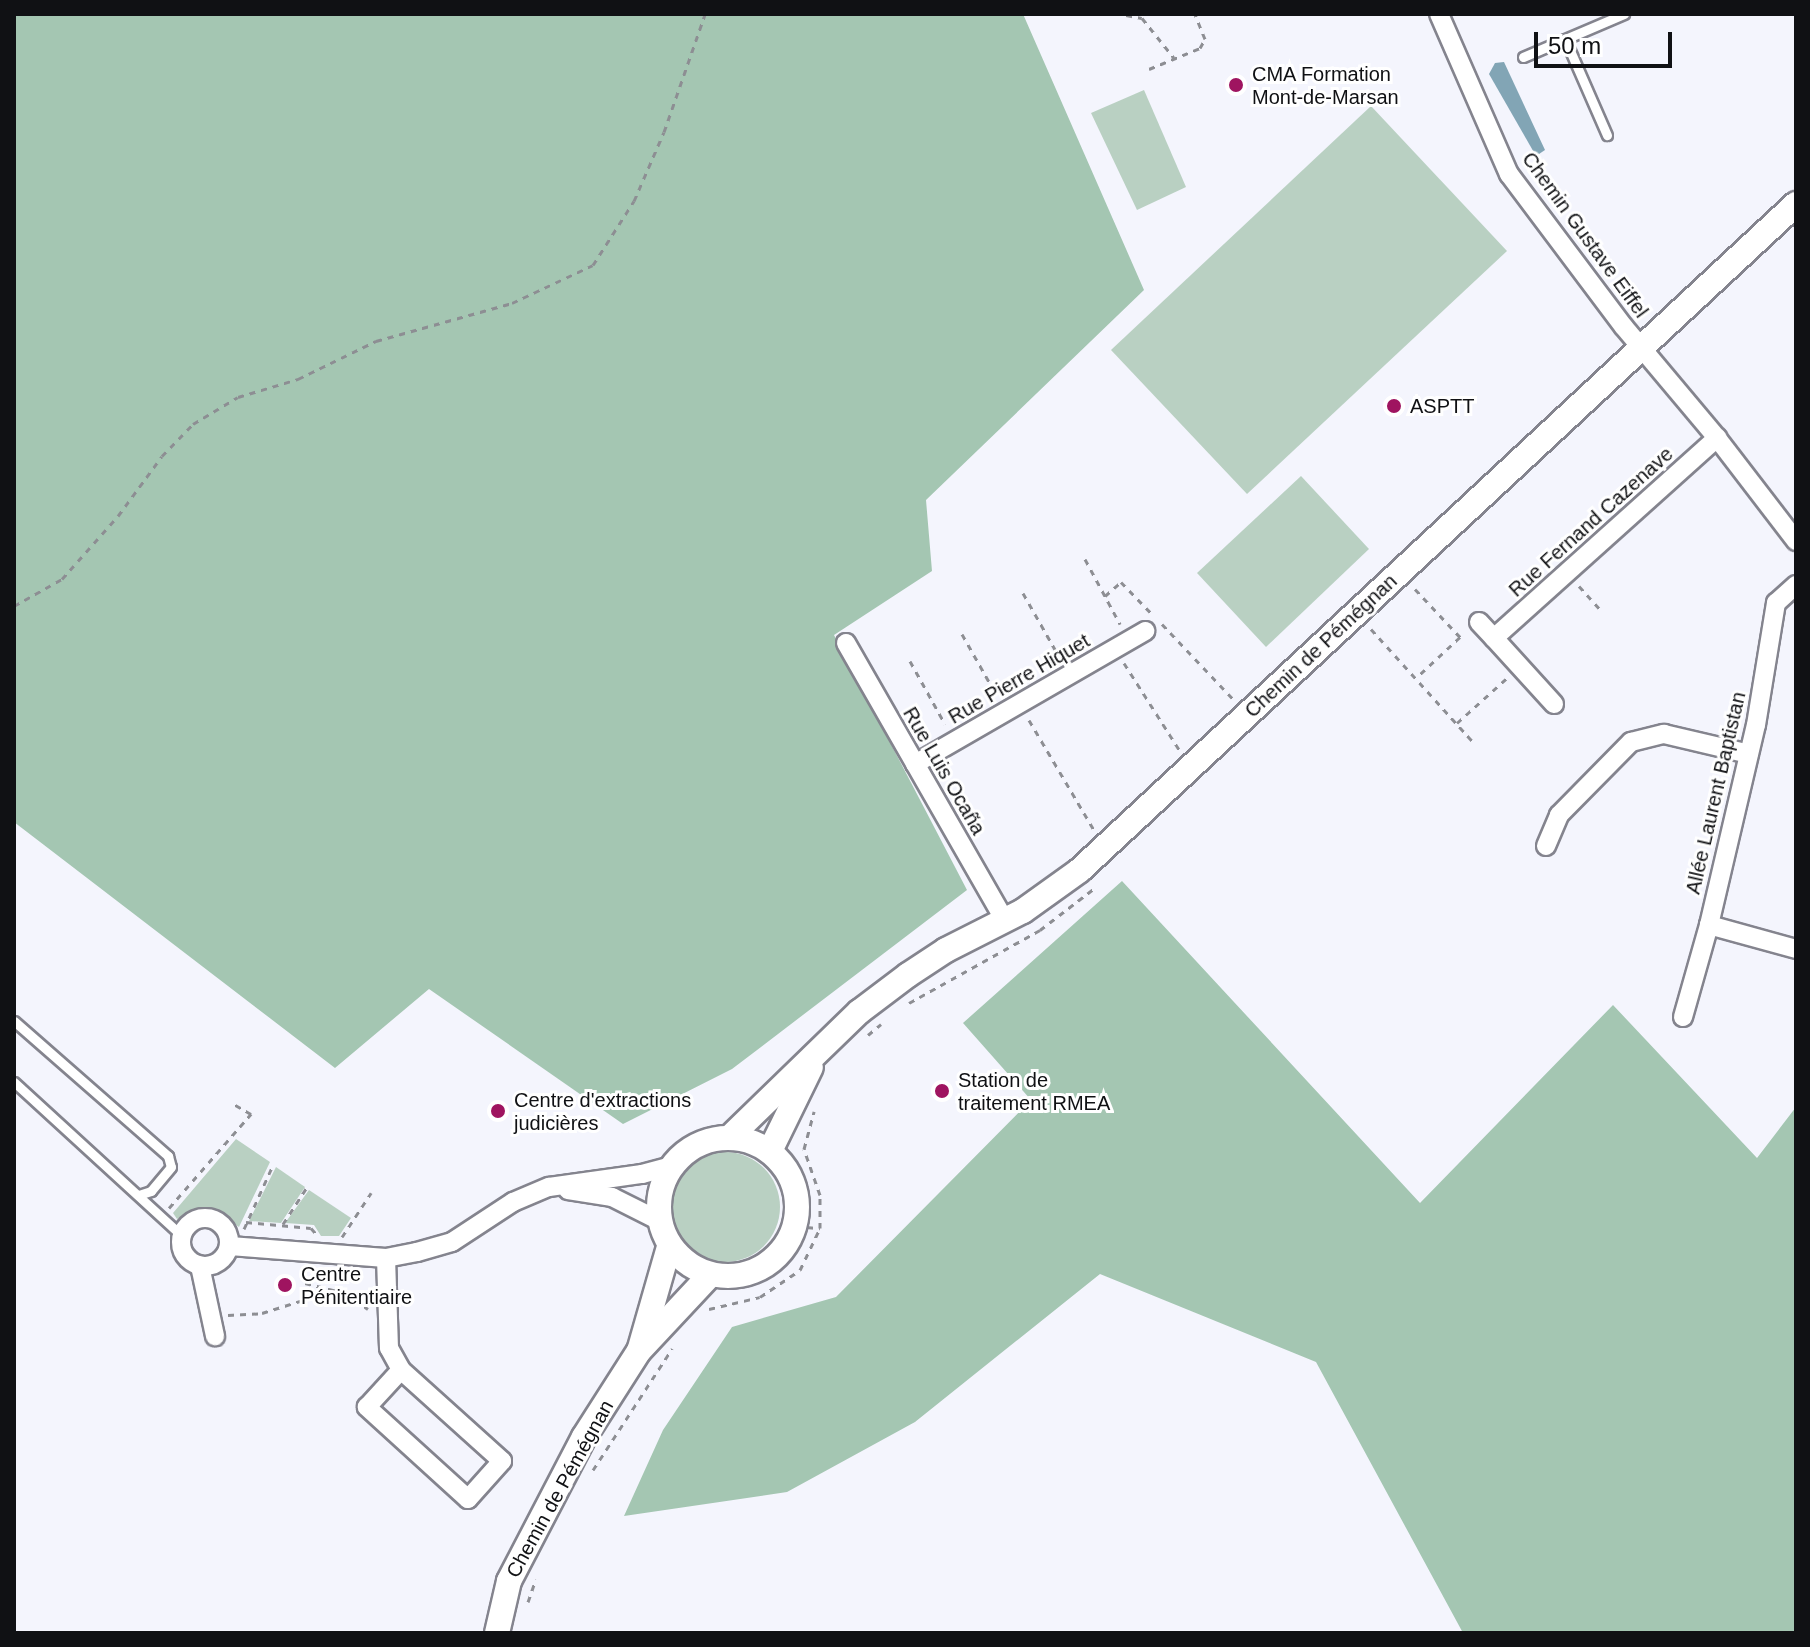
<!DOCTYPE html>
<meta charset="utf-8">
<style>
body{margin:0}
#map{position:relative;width:1810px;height:1647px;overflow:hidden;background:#f4f5fd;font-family:Arial,sans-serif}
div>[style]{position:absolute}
.green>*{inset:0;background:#b9d0c2}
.round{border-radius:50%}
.forest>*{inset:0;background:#a4c6b2}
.water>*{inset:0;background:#82a5b5}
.path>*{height:3px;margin-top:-1.5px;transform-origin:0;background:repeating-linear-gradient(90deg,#8d8e93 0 6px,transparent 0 12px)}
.roads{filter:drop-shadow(2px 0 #84848e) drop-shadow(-2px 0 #84848e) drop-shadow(0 2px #84848e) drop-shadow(0 -2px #84848e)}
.lane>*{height:9px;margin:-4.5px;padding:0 4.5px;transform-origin:4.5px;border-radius:4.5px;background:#fff}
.street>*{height:18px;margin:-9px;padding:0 9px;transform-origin:9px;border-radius:9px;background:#fff}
.street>.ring{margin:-9px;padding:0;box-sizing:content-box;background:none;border:18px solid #fff;border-radius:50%}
.secondary>*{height:24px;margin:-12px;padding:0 12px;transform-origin:12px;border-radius:12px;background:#fff}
.secondary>.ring{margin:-12px;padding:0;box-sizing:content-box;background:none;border:24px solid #fff;border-radius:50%}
.dots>*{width:22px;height:22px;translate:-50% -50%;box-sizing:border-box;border:4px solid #fff;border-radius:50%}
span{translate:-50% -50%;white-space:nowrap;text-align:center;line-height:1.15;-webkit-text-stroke:6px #fff;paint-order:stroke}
.poi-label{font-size:20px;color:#101114}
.left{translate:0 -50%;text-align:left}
.street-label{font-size:20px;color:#101114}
.frame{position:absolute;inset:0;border:16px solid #101114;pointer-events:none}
.scale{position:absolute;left:1534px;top:32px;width:138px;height:36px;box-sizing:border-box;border:4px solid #101114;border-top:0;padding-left:10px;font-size:24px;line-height:28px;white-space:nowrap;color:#101114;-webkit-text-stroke:6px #fff;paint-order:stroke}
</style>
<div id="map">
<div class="green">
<div style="clip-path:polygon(1144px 90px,1186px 187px,1137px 210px,1091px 113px)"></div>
<div style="clip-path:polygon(1371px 106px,1507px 251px,1247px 494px,1111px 350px)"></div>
<div style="clip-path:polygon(1301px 476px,1369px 549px,1266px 647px,1197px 573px)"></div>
<div style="clip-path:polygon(236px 1139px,270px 1162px,239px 1227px,214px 1210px,196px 1209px,177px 1219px,173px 1213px)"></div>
<div class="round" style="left:670px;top:1152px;width:110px;height:110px"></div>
<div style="clip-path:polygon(276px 1167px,305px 1187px,281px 1223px,249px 1221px)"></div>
<div style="clip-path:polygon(309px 1190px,351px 1218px,339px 1236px,321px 1236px,314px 1225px,285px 1223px)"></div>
</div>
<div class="forest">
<div style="clip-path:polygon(14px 14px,1023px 14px,1144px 290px,926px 500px,932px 571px,834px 635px,967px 890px,732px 1069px,623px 1124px,429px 989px,335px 1068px,14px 822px)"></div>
<div style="clip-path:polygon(1122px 881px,1420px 1203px,1613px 1005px,1757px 1158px,1796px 1107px,1796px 1633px,1463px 1633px,1316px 1362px,1100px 1274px,915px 1422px,787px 1492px,624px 1516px,663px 1430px,732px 1327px,836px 1297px,1031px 1100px,963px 1023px)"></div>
</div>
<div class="water">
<div style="clip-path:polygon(1504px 62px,1545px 150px,1536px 156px,1489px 74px,1495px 63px)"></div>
</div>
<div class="path">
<div style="left:1126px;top:15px;width:16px;rotate:11deg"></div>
<div style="left:1142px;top:18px;width:51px;rotate:51.3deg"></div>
<div style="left:1149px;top:69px;width:55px;rotate:-22.4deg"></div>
<div style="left:1200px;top:48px;width:10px;rotate:-61deg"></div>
<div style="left:1205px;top:39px;width:27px;rotate:-112deg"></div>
<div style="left:1085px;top:559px;width:74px;rotate:61.7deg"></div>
<div style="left:1579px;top:586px;width:30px;rotate:48deg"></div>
<div style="left:1415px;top:589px;width:66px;rotate:46.8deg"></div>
<div style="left:1460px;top:637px;width:60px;rotate:137deg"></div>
<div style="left:1023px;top:593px;width:75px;rotate:60.4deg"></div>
<div style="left:1105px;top:596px;width:21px;rotate:-41deg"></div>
<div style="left:1121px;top:582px;width:43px;rotate:45.9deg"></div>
<div style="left:14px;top:606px;width:55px;rotate:-29.4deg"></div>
<div style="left:62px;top:579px;width:84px;rotate:-48.4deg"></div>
<div style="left:118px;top:516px;width:74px;rotate:-53.7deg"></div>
<div style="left:162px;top:456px;width:45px;rotate:-45.9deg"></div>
<div style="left:193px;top:424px;width:52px;rotate:-31deg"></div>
<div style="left:238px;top:397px;width:63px;rotate:-16.7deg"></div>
<div style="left:298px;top:379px;width:87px;rotate:-26deg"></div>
<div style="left:376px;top:341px;width:141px;rotate:-15.6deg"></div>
<div style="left:512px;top:303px;width:89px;rotate:-25.1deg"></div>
<div style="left:593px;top:265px;width:76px;rotate:-57.4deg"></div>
<div style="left:634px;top:201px;width:75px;rotate:-66.5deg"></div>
<div style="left:664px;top:132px;width:125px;rotate:-70.8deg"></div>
<div style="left:1162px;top:624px;width:105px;rotate:46.5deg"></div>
<div style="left:1371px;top:629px;width:155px;rotate:47.9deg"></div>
<div style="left:962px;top:634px;width:69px;rotate:60.5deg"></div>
<div style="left:910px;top:661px;width:72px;rotate:60.9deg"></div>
<div style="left:1124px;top:663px;width:104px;rotate:57.5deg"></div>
<div style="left:1029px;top:720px;width:128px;rotate:59.4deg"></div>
<div style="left:1457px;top:723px;width:67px;rotate:-42deg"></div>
<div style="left:909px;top:1003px;width:150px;rotate:-29.1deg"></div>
<div style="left:1040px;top:930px;width:71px;rotate:-37.5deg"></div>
<div style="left:868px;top:1035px;width:17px;rotate:-40deg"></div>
<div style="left:169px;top:1208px;width:125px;rotate:-48.9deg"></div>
<div style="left:251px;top:1114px;width:20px;rotate:-150deg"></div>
<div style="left:246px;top:1222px;width:65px;rotate:5.3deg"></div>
<div style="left:311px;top:1228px;width:9px;rotate:49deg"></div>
<div style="left:283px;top:1224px;width:44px;rotate:-57deg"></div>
<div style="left:795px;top:1226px;width:25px;rotate:5deg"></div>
<div style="left:244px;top:1229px;width:70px;rotate:-65.6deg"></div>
<div style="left:342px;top:1237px;width:53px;rotate:-56.6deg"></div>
<div style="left:305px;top:1283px;width:41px;rotate:14deg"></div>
<div style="left:345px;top:1293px;width:28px;rotate:35deg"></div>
<div style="left:709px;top:1309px;width:52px;rotate:-13.2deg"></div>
<div style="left:760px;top:1297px;width:48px;rotate:-34deg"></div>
<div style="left:800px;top:1270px;width:47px;rotate:-64.5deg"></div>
<div style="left:820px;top:1228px;width:33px;rotate:-90deg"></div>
<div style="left:820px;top:1195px;width:49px;rotate:-109.2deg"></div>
<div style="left:804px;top:1149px;width:39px;rotate:-75deg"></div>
<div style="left:228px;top:1315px;width:34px;rotate:-3deg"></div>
<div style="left:262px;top:1313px;width:77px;rotate:-17.5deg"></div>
<div style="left:593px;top:1470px;width:145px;rotate:-56.9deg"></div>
<div style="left:528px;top:1602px;width:24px;rotate:-71deg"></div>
</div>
<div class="roads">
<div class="lane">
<div style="left:1565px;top:39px;width:105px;rotate:66.4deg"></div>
<div style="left:1523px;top:57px;width:110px;rotate:-23.1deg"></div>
<div style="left:14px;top:1021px;width:205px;rotate:41.2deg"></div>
<div style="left:168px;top:1156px;width:11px;rotate:75deg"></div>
<div style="left:171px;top:1167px;width:31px;rotate:130deg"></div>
<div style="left:151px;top:1191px;width:13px;rotate:162deg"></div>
<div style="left:14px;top:1082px;width:228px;rotate:42.5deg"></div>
</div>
<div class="street">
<div style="left:1439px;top:14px;width:175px;rotate:66.4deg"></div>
<div style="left:1509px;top:174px;width:191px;rotate:53.1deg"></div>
<div style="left:1624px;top:327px;width:145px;rotate:50deg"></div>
<div style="left:1717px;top:438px;width:130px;rotate:52.5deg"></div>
<div style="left:1479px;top:622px;width:22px;rotate:47deg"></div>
<div style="left:846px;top:643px;width:320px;rotate:60.2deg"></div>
<div style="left:1554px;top:704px;width:89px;rotate:-132.3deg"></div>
<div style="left:1494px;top:638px;width:300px;rotate:-41.9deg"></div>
<div style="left:915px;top:764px;width:266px;rotate:-30deg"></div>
<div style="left:1546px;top:846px;width:34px;rotate:-67deg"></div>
<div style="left:1559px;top:815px;width:103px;rotate:-45.4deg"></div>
<div style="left:1631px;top:742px;width:34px;rotate:-14deg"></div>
<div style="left:1664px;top:734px;width:87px;rotate:13.2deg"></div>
<div style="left:1709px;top:925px;width:90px;rotate:15.4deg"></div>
<div style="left:1683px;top:1017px;width:96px;rotate:-74.2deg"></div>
<div style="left:1709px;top:925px;width:205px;rotate:-76.8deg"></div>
<div style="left:1756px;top:725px;width:124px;rotate:-80.7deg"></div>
<div style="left:1776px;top:603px;width:27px;rotate:-42deg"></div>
<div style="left:568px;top:1190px;width:45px;rotate:9deg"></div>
<div style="left:612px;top:1197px;width:51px;rotate:26.6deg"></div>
<div class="ring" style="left:181px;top:1218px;width:30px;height:30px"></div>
<div style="left:230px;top:1246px;width:156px;rotate:4.4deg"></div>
<div style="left:386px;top:1258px;width:32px;rotate:-11deg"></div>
<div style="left:417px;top:1252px;width:36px;rotate:-16deg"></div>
<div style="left:452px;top:1242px;width:73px;rotate:-33.3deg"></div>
<div style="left:513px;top:1202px;width:39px;rotate:-23deg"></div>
<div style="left:549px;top:1187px;width:94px;rotate:-8deg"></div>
<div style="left:642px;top:1174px;width:30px;rotate:-15deg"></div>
<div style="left:386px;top:1258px;width:90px;rotate:88.1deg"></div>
<div style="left:389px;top:1348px;width:25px;rotate:61deg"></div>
<div style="left:401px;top:1370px;width:136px;rotate:42deg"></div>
<div style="left:502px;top:1461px;width:51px;rotate:131.8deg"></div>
<div style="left:468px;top:1499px;width:137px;rotate:-137.7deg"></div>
<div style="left:367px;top:1407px;width:50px;rotate:-47.4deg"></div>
<div style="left:200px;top:1266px;width:72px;rotate:77.9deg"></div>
</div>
<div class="secondary">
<div style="left:730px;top:1137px;width:180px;rotate:-44.1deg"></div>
<div style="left:859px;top:1012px;width:61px;rotate:-37.1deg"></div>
<div style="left:908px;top:975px;width:45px;rotate:-33.3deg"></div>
<div style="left:946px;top:950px;width:86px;rotate:-26.9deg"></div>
<div style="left:1023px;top:911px;width:70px;rotate:-35.7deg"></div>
<div style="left:1080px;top:870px;width:978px;rotate:-42.93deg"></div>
<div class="ring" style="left:659px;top:1138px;width:114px;height:114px"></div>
<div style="left:770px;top:1151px;width:93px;rotate:-64deg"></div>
<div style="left:640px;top:1348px;width:105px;rotate:-74deg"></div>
<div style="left:497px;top:1633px;width:53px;rotate:-77deg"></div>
<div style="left:509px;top:1581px;width:162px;rotate:-62.5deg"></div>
<div style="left:584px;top:1437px;width:102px;rotate:-57.4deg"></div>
<div style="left:639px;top:1351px;width:104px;rotate:-46.9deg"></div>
</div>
</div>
<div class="dots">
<div style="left:1236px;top:85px;background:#9f1460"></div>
<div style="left:1394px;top:406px;background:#9f1460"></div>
<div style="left:942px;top:1091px;background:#9f1460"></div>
<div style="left:498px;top:1111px;background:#9f1460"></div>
<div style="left:285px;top:1285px;background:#9f1460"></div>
</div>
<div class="poi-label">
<span class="left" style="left:1252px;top:86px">CMA Formation<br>Mont-de-Marsan</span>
<span class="left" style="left:1410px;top:406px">ASPTT</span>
<span class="left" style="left:958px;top:1092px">Station de<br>traitement RMEA</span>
<span class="left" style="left:514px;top:1112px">Centre d'extractions<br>judicières</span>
<span class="left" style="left:301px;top:1286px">Centre<br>Pénitentiaire</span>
</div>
<div class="street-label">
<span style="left:1585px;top:235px;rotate:54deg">Chemin Gustave Eiffel</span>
<span style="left:1591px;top:522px;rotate:-42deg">Rue Fernand Cazenave</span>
<span style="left:1321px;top:646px;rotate:-43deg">Chemin de Pémégnan</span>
<span style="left:1019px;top:679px;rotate:-30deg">Rue Pierre Hiquet</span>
<span style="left:944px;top:771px;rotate:60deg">Rue Luis Ocaña</span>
<span style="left:1716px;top:793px;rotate:-77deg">Allée Laurent Baptistan</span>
<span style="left:560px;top:1489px;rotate:-61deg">Chemin de Pémégnan</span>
</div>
<div class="frame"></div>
<div class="scale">50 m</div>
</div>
